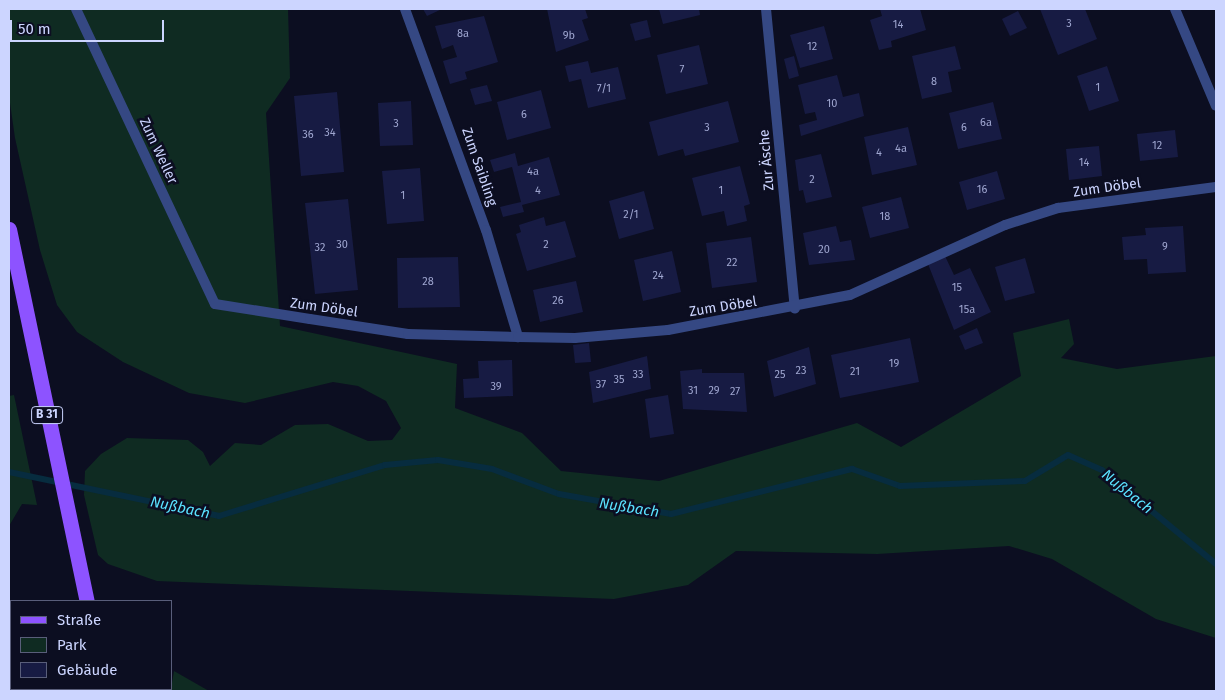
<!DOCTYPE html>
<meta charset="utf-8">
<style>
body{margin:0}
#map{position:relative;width:1225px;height:700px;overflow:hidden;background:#0c0e21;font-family:"Fira Sans",sans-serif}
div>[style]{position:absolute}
.green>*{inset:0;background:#0f2b22}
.stream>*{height:6px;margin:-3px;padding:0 3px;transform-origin:3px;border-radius:3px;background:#072c3f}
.building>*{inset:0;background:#171b43}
.service>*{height:10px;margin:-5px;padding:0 5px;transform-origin:5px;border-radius:5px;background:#354883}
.minor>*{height:10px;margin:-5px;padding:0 5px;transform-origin:5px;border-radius:5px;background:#354883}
.primary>*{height:15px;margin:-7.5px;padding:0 7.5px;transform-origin:7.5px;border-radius:7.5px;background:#8d53ff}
span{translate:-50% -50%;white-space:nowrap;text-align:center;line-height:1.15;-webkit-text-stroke:5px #0c0e21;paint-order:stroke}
.number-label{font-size:11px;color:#9fa6d0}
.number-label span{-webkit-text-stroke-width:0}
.shield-label span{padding:1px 4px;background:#0c0e21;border:1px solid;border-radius:4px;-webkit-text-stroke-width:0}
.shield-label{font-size:12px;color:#ccd5ff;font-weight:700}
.street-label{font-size:14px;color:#ccd5ff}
.water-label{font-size:15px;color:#5ae2ff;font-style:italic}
.frame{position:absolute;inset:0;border:10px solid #ccd5ff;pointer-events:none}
.legend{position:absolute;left:10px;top:600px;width:162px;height:90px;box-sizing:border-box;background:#0c0e21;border:1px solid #595e7a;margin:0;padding:6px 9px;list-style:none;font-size:15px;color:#ccd5ff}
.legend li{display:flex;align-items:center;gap:10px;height:25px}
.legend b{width:25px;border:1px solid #595e7a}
.scale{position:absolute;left:10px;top:20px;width:154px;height:22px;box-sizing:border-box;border:2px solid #ccd5ff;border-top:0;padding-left:6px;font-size:15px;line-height:18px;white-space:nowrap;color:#ccd5ff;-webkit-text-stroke:4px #0c0e21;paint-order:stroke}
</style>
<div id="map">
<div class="green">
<div style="clip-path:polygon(9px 9px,288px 9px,290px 78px,266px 113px,280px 326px,457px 364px,455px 408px,522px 433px,561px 471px,659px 481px,857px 423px,901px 447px,1021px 376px,1013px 333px,1069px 319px,1074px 344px,1061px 358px,1117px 369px,1216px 356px,1216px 638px,1156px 619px,1052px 559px,1009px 546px,877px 554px,736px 551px,688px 585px,614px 599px,157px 581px,108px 564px,98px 555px,84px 495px,85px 471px,101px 454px,127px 438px,188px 440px,203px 452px,210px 466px,235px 443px,261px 445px,295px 425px,328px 424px,368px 441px,392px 440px,401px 428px,386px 401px,358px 386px,333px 382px,245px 403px,189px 393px,123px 362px,77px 332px,57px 305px,40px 250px,15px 138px,9px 96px)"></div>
<div style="clip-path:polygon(14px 395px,37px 505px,22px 504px,9px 526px,9px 396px)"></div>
<div style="clip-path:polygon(9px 630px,11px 689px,68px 691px,9px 691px)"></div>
<div style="clip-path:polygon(174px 671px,209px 691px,139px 691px,171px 689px)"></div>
</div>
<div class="stream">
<div style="left:9px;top:472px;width:215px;rotate:11.8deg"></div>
<div style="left:219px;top:516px;width:174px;rotate:-17.1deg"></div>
<div style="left:385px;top:465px;width:53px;rotate:-5.4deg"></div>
<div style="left:438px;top:460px;width:55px;rotate:9.5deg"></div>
<div style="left:492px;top:469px;width:72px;rotate:20.5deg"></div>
<div style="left:559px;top:494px;width:114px;rotate:10.1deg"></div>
<div style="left:671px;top:514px;width:187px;rotate:-14deg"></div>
<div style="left:852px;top:469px;width:51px;rotate:19.5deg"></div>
<div style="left:900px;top:486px;width:125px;rotate:-2.3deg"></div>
<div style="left:1025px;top:481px;width:50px;rotate:-31.2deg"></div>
<div style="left:1068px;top:455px;width:37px;rotate:24deg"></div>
<div style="left:1102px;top:470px;width:148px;rotate:39.5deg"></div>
</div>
<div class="building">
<div style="clip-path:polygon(423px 9px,442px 9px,427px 16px)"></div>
<div style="clip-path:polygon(547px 9px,585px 9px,588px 18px,582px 20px,589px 40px,556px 52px)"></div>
<div style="clip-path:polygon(659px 9px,699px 9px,700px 15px,663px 24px)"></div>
<div style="clip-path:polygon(880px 9px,920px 9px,926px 30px,891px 41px,892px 47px,879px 50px,870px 20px,882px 16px)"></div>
<div style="clip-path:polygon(1040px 9px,1085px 9px,1097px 39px,1058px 55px)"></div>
<div style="clip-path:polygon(1018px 11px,1027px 28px,1010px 36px,1002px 19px)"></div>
<div style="clip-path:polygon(484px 16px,498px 62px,465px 72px,467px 79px,450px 84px,443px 61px,457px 57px,453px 45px,442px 49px,435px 26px)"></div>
<div style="clip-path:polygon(647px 20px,651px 37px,635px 41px,630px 24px)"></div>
<div style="clip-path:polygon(824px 26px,833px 59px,800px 68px,790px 35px)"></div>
<div style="clip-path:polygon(699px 45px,708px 84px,666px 94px,657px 55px)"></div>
<div style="clip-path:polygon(955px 46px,961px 69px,948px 72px,952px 92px,922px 99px,912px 56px)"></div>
<div style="clip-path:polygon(794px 56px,799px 76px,789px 79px,784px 59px)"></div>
<div style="clip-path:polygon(588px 61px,591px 73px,618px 67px,626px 99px,588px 108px,581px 79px,569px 82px,565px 66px)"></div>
<div style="clip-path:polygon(1107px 66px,1119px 101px,1089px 111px,1077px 76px)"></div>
<div style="clip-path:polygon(837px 75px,843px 97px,859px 93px,864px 116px,801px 136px,799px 125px,817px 120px,815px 112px,805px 114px,798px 85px)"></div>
<div style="clip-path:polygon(487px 85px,492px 101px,475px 105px,470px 89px)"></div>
<div style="clip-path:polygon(541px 90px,551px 128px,507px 140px,497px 102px)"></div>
<div style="clip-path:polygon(337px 92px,344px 172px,301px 176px,294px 96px)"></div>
<div style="clip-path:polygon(411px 101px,413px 145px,380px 146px,378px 103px)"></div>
<div style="clip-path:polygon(728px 101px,739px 142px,685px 156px,683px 149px,658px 156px,649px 122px)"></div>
<div style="clip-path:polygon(993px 102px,1002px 139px,958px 149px,949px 113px)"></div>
<div style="clip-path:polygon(908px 127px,917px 165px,872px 175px,864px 137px)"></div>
<div style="clip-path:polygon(1175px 130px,1178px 157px,1140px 161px,1137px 134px)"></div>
<div style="clip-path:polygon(1099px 146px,1102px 176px,1069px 180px,1066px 149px)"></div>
<div style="clip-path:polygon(515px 153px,518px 166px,549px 157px,560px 195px,522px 205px,524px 212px,503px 217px,500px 207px,521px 202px,512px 167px,494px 172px,490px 160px)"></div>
<div style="clip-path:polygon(821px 154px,832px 197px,806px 203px,803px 190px,799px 191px,795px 160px)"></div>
<div style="clip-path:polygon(740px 166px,750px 204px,744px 206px,747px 221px,727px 226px,724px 211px,702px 216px,692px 178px)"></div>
<div style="clip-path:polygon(420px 168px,424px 221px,387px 224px,382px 171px)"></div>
<div style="clip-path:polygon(997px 171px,1005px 199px,967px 210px,959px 182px)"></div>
<div style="clip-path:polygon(644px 191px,654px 229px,619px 239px,609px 201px)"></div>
<div style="clip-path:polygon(901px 197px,909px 228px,870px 238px,862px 207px)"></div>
<div style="clip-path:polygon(348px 199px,358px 290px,315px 294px,305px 203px)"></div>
<div style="clip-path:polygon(544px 217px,546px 226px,565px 221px,576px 257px,527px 271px,516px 234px,521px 232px,519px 225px)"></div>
<div style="clip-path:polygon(836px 226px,840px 242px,851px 240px,855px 260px,809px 265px,803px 233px)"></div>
<div style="clip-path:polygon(1183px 226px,1186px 272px,1148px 274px,1147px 259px,1124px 260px,1122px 237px,1146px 235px,1145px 228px)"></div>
<div style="clip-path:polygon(751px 237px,757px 282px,712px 288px,706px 243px)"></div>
<div style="clip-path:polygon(672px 251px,681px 292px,643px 301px,634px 260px)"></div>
<div style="clip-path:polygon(945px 256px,954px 275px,970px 268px,991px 312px,954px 330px,928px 264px)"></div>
<div style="clip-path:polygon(458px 257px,460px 307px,398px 308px,397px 258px)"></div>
<div style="clip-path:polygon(1025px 258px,1035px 293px,1005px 301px,995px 267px)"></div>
<div style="clip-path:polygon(576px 281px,583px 312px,540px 322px,533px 290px)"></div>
<div style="clip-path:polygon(977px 328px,983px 343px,965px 350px,959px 336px)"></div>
<div style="clip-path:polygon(910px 338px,919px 382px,840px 398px,831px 355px)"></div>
<div style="clip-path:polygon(589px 343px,591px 362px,575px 363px,573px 345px)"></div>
<div style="clip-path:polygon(809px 347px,816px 384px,774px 397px,767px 361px)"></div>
<div style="clip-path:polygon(647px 356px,651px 389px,593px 403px,589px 372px)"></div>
<div style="clip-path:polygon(512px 360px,513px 396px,464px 398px,463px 379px,479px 378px,478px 361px)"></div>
<div style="clip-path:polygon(702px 369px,702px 373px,744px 373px,747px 412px,683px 409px,680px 371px)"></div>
<div style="clip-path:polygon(668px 395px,674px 434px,650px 438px,645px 399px)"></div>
</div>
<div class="service">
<div style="left:76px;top:9px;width:326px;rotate:64.8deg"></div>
<div style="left:215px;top:304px;width:96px;rotate:9deg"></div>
</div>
<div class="minor">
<div style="left:405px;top:9px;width:235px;rotate:69.9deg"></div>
<div style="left:486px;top:230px;width:112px;rotate:73.3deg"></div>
<div style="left:766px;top:9px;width:301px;rotate:84.5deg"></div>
<div style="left:1175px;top:9px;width:105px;rotate:67.1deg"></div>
<div style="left:310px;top:319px;width:99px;rotate:8.7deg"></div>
<div style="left:408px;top:334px;width:110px;rotate:1.6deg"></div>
<div style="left:518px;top:337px;width:57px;rotate:1deg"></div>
<div style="left:575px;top:338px;width:93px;rotate:-4.9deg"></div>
<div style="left:668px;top:330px;width:185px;rotate:-10.9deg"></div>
<div style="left:850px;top:295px;width:170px;rotate:-24.3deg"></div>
<div style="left:1005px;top:225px;width:56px;rotate:-17.8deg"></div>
<div style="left:1058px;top:208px;width:159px;rotate:-7.6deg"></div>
</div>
<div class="primary">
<div style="left:9px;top:229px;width:380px;rotate:78.2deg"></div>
<div style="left:105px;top:689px;width:2px;rotate:63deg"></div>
</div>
<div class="number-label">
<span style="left:1069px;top:24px">3</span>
<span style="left:898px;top:25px">14</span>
<span style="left:463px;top:34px">8a</span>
<span style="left:569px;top:36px">9b</span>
<span style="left:812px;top:47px">12</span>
<span style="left:682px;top:70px">7</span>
<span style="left:934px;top:82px">8</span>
<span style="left:1098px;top:88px">1</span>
<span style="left:604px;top:89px">7/1</span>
<span style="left:832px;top:104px">10</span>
<span style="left:524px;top:115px">6</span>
<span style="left:986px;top:123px">6a</span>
<span style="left:396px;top:124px">3</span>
<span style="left:707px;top:128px">3</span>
<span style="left:964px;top:128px">6</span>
<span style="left:330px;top:133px">34</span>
<span style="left:308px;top:135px">36</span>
<span style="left:1157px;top:146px">12</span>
<span style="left:901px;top:149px">4a</span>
<span style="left:879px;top:153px">4</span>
<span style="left:1084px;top:163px">14</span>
<span style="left:533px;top:172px">4a</span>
<span style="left:812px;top:180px">2</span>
<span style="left:982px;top:190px">16</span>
<span style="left:538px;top:191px">4</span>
<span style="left:721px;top:191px">1</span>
<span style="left:403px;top:196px">1</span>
<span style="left:631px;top:215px">2/1</span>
<span style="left:885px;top:217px">18</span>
<span style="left:342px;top:245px">30</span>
<span style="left:546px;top:245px">2</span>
<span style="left:1165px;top:247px">9</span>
<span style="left:320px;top:248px">32</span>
<span style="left:824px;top:250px">20</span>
<span style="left:732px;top:263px">22</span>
<span style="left:658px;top:276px">24</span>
<span style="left:428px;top:282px">28</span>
<span style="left:957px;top:288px">15</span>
<span style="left:558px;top:301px">26</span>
<span style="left:967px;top:310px">15a</span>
<span style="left:894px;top:364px">19</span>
<span style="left:801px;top:371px">23</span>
<span style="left:855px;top:372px">21</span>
<span style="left:638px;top:375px">33</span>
<span style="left:780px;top:375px">25</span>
<span style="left:619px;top:380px">35</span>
<span style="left:601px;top:385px">37</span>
<span style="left:496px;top:387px">39</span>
<span style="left:693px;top:391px">31</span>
<span style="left:714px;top:391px">29</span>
<span style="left:735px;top:392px">27</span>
</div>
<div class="shield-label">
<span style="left:47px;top:415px">B 31</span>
</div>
<div class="street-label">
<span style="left:158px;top:151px;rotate:65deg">Zum Weller</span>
<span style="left:767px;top:160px;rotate:-95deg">Zur Äsche</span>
<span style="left:479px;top:167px;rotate:71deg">Zum Saibling</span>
<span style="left:1107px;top:188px;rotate:-8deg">Zum Döbel</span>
<span style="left:723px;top:307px;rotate:-9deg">Zum Döbel</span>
<span style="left:324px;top:308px;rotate:8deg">Zum Döbel</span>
</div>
<div class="water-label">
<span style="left:1127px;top:492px;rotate:39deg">Nußbach</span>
<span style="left:180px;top:508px;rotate:12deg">Nußbach</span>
<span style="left:629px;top:508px;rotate:9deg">Nußbach</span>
</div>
<div class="frame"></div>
<ul class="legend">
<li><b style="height:6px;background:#8d53ff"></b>Straße</li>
<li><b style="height:14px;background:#0f2b22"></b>Park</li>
<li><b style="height:14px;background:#171b43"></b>Gebäude</li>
</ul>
<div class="scale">50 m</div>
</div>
